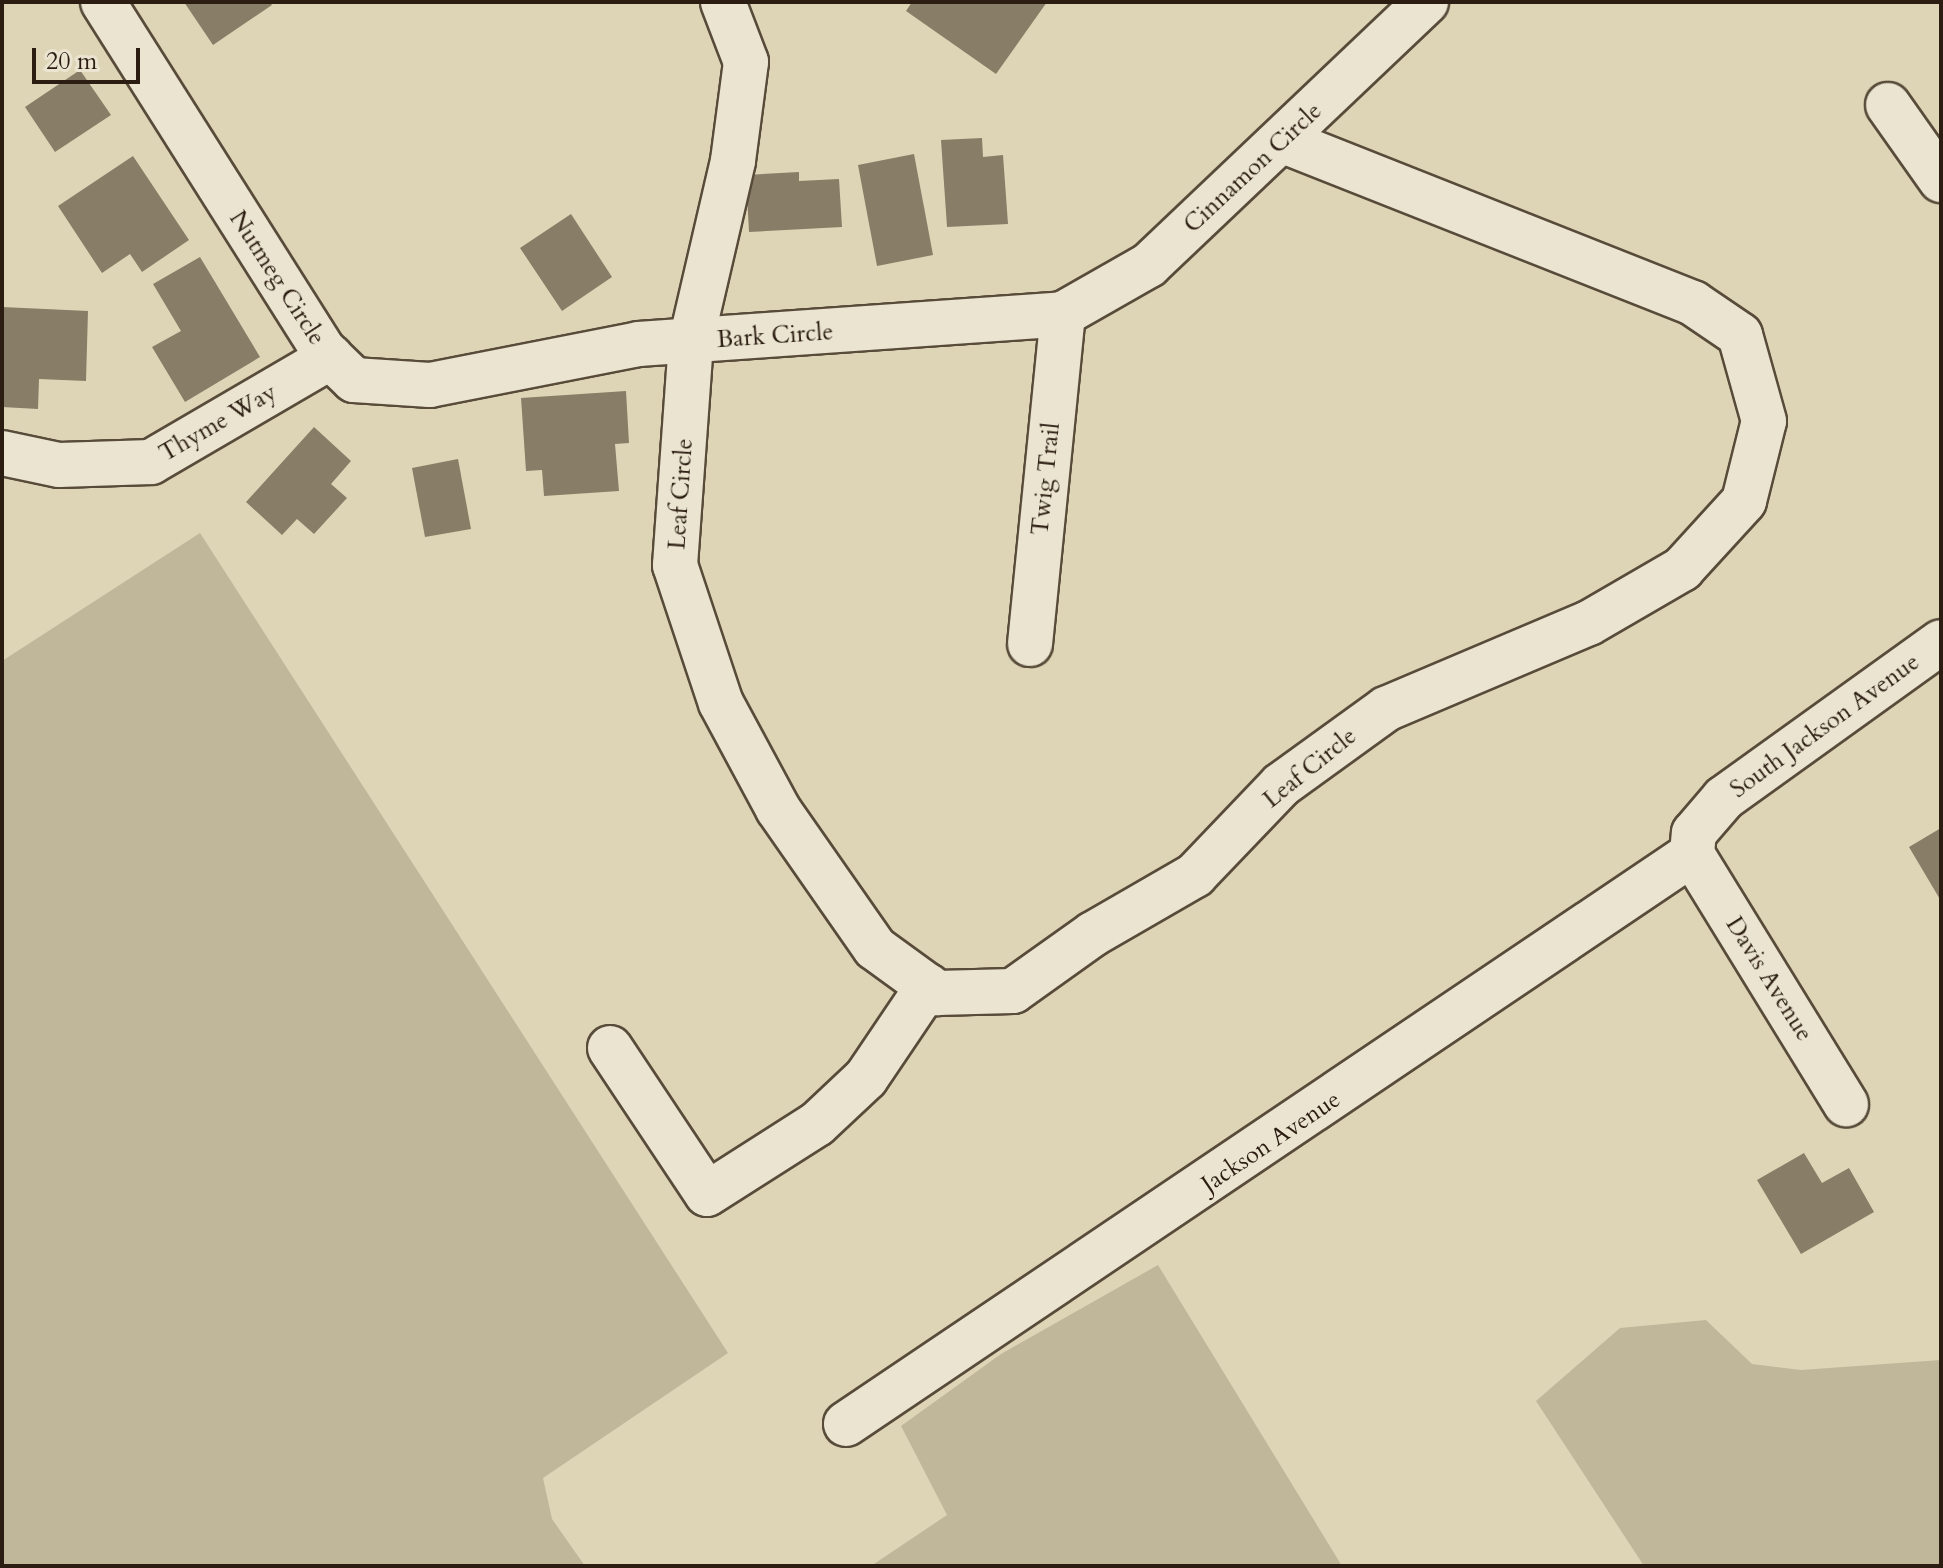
<!DOCTYPE html>
<style>
body{margin:0}
#map{position:relative;width:1943px;height:1568px;overflow:hidden;background:#ded5b6;font-family:Cardo,serif}
div>[style]{position:absolute}
.green>*{inset:0;background:#c0b69a}
.building>*{inset:0;background:#887d67}
.roads{filter:drop-shadow(2px 0 #584b3a) drop-shadow(-2px 0 #584b3a) drop-shadow(0 2px #584b3a) drop-shadow(0 -2px #584b3a)}
.minor>*{height:44px;margin:-22px;padding:0 22px;transform-origin:22px;border-radius:22px;background:#eae4d0}
span{translate:-50% -50%;white-space:nowrap;text-align:center;line-height:1.15;-webkit-text-stroke:7px #eae4d0;paint-order:stroke}
.street-label{font-size:24px;color:#2b1d11}
.frame{position:absolute;inset:0;border:4px solid #2b1d11;pointer-events:none}
.scale{position:absolute;left:32px;top:48px;width:108px;height:36px;box-sizing:border-box;border:4px solid #2b1d11;border-top:0;padding-left:10px;font-size:24px;line-height:28px;white-space:nowrap;color:#2b1d11;-webkit-text-stroke:6px #eae4d0;paint-order:stroke}
</style>
<div id="map">
<div class="green">
<div style="clip-path:polygon(200px 533px,728px 1353px,543px 1478px,552px 1519px,585px 1566px,2px 1566px,2px 661px)"></div>
<div style="clip-path:polygon(1158px 1265px,1342px 1566px,871px 1566px,947px 1515px,901px 1426px,1001px 1354px)"></div>
<div style="clip-path:polygon(1706px 1320px,1752px 1364px,1801px 1370px,1941px 1360px,1941px 1566px,1644px 1566px,1536px 1401px,1620px 1328px)"></div>
</div>
<div class="building">
<div style="clip-path:polygon(184px 2px,270px 2px,272px 5px,213px 45px)"></div>
<div style="clip-path:polygon(912px 2px,1047px 2px,996px 74px,906px 11px)"></div>
<div style="clip-path:polygon(80px 70px,111px 115px,55px 152px,25px 107px)"></div>
<div style="clip-path:polygon(982px 138px,983px 157px,1003px 155px,1008px 224px,947px 227px,941px 140px)"></div>
<div style="clip-path:polygon(914px 154px,933px 255px,877px 266px,858px 165px)"></div>
<div style="clip-path:polygon(133px 156px,189px 240px,142px 272px,130px 254px,102px 273px,58px 206px)"></div>
<div style="clip-path:polygon(799px 172px,799px 181px,839px 179px,842px 227px,749px 232px,746px 175px)"></div>
<div style="clip-path:polygon(571px 214px,612px 277px,562px 311px,520px 248px)"></div>
<div style="clip-path:polygon(200px 257px,260px 357px,185px 402px,152px 347px,181px 331px,153px 284px)"></div>
<div style="clip-path:polygon(2px 307px,88px 311px,86px 381px,39px 379px,38px 409px,2px 407px)"></div>
<div style="clip-path:polygon(626px 391px,629px 443px,615px 444px,619px 491px,544px 496px,542px 470px,526px 471px,521px 398px)"></div>
<div style="clip-path:polygon(314px 427px,351px 461px,331px 484px,347px 498px,314px 534px,297px 519px,282px 535px,246px 502px)"></div>
<div style="clip-path:polygon(458px 459px,471px 529px,425px 537px,412px 468px)"></div>
<div style="clip-path:polygon(1941px 828px,1941px 901px,1909px 847px)"></div>
<div style="clip-path:polygon(1804px 1153px,1822px 1183px,1849px 1168px,1874px 1212px,1801px 1254px,1757px 1180px)"></div>
</div>
<div class="roads">
<div class="minor">
<div style="left:103px;top:2px;width:412px;rotate:57.7deg"></div>
<div style="left:323px;top:350px;width:43px;rotate:44.1deg"></div>
<div style="left:354px;top:380px;width:76px;rotate:3.8deg"></div>
<div style="left:430px;top:385px;width:213px;rotate:-11.1deg"></div>
<div style="left:639px;top:344px;width:425px;rotate:-4deg"></div>
<div style="left:1063px;top:314px;width:99px;rotate:-29.7deg"></div>
<div style="left:1149px;top:265px;width:382px;rotate:-43.5deg"></div>
<div style="left:723px;top:2px;width:64px;rotate:69deg"></div>
<div style="left:746px;top:62px;width:100px;rotate:97.5deg"></div>
<div style="left:733px;top:161px;width:186px;rotate:103.1deg"></div>
<div style="left:691px;top:342px;width:224px;rotate:94.1deg"></div>
<div style="left:675px;top:565px;width:145px;rotate:71.6deg"></div>
<div style="left:721px;top:703px;width:120px;rotate:61.7deg"></div>
<div style="left:778px;top:809px;width:169px;rotate:55.1deg"></div>
<div style="left:875px;top:948px;width:77px;rotate:36deg"></div>
<div style="left:937px;top:993px;width:76px;rotate:-1.5deg"></div>
<div style="left:1013px;top:991px;width:98px;rotate:-35.5deg"></div>
<div style="left:1093px;top:934px;width:118px;rotate:-30deg"></div>
<div style="left:1195px;top:875px;width:124px;rotate:-46.3deg"></div>
<div style="left:1281px;top:785px;width:130px;rotate:-35.9deg"></div>
<div style="left:1386px;top:709px;width:220px;rotate:-23deg"></div>
<div style="left:1589px;top:623px;width:108px;rotate:-30.1deg"></div>
<div style="left:1682px;top:569px;width:92px;rotate:-47.6deg"></div>
<div style="left:1744px;top:501px;width:82px;rotate:-76deg"></div>
<div style="left:1764px;top:421px;width:89px;rotate:-105.6deg"></div>
<div style="left:1740px;top:335px;width:57px;rotate:-145.8deg"></div>
<div style="left:1693px;top:303px;width:440px;rotate:-158.4deg"></div>
<div style="left:1888px;top:105px;width:92px;rotate:54.8deg"></div>
<div style="left:2px;top:453px;width:58px;rotate:11.9deg"></div>
<div style="left:59px;top:465px;width:92px;rotate:-1.9deg"></div>
<div style="left:151px;top:462px;width:208px;rotate:-30.3deg"></div>
<div style="left:1030px;top:644px;width:332px;rotate:-84.3deg"></div>
<div style="left:1692px;top:854px;width:21px;rotate:-85deg"></div>
<div style="left:1694px;top:833px;width:46px;rotate:-49.4deg"></div>
<div style="left:1724px;top:798px;width:267px;rotate:-35.7deg"></div>
<div style="left:1692px;top:854px;width:294px;rotate:58.4deg"></div>
<div style="left:610px;top:1048px;width:175px;rotate:56.4deg"></div>
<div style="left:707px;top:1194px;width:130px;rotate:-32.5deg"></div>
<div style="left:817px;top:1124px;width:67px;rotate:-43.2deg"></div>
<div style="left:866px;top:1078px;width:111px;rotate:-56deg"></div>
<div style="left:846px;top:1424px;width:1020px;rotate:-33.97deg"></div>
</div>
</div>
<div class="street-label">
<span style="left:1253px;top:168px;rotate:-43deg">Cinnamon Circle</span>
<span style="left:277px;top:278px;rotate:57deg">Nutmeg Circle</span>
<span style="left:775px;top:336px;rotate:-4deg">Bark Circle</span>
<span style="left:218px;top:423px;rotate:-30deg">Thyme Way</span>
<span style="left:1046px;top:479px;rotate:-84deg">Twig Trail</span>
<span style="left:681px;top:494px;rotate:-86deg">Leaf Circle</span>
<span style="left:1825px;top:726px;rotate:-36deg">South Jackson Avenue</span>
<span style="left:1310px;top:768px;rotate:-39deg">Leaf Circle</span>
<span style="left:1769px;top:979px;rotate:58deg">Davis Avenue</span>
<span style="left:1271px;top:1142px;rotate:-34deg">Jackson Avenue</span>
</div>
<div class="frame"></div>
<div class="scale">20 m</div>
</div>
